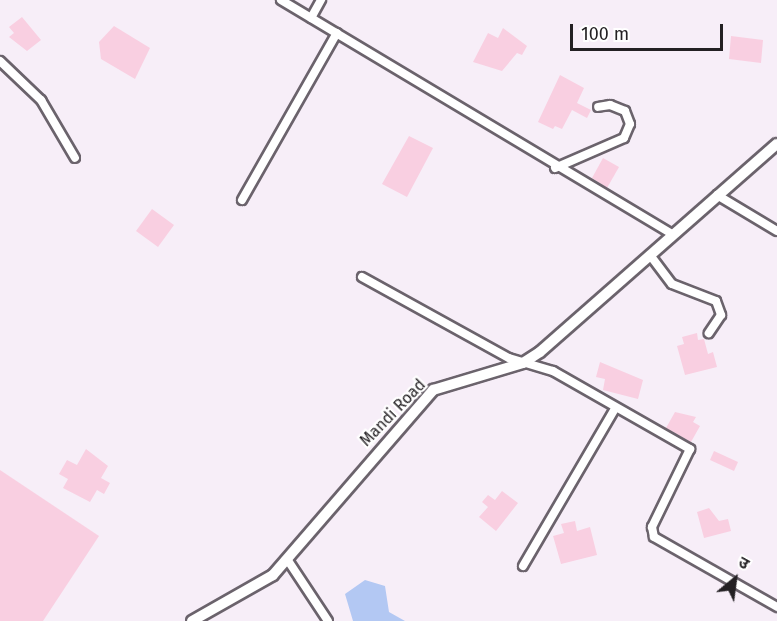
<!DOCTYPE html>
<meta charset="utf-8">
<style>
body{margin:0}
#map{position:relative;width:777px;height:621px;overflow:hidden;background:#f7eef8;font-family:"Fira Sans","Noto Sans Devanagari",sans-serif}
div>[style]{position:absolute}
.water>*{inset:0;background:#b3c8f3}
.building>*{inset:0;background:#f9cfe1}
.roads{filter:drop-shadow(2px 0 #6b636c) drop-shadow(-2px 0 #6b636c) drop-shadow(0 2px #6b636c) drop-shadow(0 -2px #6b636c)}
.minor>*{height:8px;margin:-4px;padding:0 4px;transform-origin:4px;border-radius:4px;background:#fff}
.tertiary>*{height:10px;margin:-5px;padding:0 5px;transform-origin:5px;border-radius:5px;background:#fff}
span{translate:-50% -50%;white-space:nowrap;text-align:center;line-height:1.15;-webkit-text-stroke:4.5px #fff;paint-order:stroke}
.street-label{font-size:16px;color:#232023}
.north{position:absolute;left:705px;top:549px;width:60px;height:60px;-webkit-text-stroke:4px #fff;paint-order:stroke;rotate:29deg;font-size:16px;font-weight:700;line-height:24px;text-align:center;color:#232023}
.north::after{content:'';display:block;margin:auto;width:21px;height:27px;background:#232023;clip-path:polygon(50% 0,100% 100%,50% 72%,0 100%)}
.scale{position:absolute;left:570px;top:24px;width:153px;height:27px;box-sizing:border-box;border:3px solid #232023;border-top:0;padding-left:8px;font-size:18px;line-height:21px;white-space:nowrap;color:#232023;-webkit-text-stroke:4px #fff;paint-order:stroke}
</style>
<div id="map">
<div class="water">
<div style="clip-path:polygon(365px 580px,385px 586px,389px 612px,405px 621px,353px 621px,345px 594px)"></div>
</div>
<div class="building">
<div style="clip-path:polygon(22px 17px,41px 40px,27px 51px,9px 37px,14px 33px,9px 27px)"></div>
<div style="clip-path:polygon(114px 26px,150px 48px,135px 79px,101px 59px,99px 42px)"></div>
<div style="clip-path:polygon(503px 28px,527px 46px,522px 55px,517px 53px,502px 71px,473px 62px,488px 33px,498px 38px)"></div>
<div style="clip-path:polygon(731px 36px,763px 40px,761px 63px,729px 59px)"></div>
<div style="clip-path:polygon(560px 75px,584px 88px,577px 103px,591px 110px,587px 118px,572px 110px,562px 129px,555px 126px,553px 129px,538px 122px)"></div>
<div style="clip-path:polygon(409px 136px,433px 148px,407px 197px,382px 184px)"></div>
<div style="clip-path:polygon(603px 158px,619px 167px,607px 188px,592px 178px)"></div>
<div style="clip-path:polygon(152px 209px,174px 225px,158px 247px,136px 231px)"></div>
<div style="clip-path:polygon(697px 333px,698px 340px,704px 339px,708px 354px,713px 352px,717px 367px,685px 375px,677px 346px,684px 344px,682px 337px)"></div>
<div style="clip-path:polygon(600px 362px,643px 380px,638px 399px,603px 390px,605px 379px,596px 377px)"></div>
<div style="clip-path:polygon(675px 412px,696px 417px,693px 422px,700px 426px,691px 442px,666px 428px)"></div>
<div style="clip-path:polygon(86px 449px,108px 466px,101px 478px,110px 483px,104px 494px,97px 490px,90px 502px,63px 488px,68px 479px,59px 474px,67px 460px,77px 465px)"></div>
<div style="clip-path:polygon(714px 451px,738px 462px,734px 471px,710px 460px)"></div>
<div style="clip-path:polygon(0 470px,99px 536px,43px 621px,0 621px)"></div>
<div style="clip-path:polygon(502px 491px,518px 503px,496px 531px,479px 517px,488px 507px,482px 502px,488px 495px,495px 500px)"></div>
<div style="clip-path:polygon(709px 508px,719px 521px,728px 519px,731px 531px,704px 538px,697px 512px)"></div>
<div style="clip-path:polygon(575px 521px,577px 531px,590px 527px,597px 555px,561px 564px,553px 536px,564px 533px,561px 524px)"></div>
</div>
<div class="roads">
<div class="minor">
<div style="left:281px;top:0;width:454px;rotate:30.9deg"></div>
<div style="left:311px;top:18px;width:21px;rotate:-61deg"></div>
<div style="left:0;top:61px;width:57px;rotate:43.6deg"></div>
<div style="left:41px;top:100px;width:67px;rotate:59.6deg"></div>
<div style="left:555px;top:168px;width:75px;rotate:-23.5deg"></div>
<div style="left:624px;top:138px;width:15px;rotate:-67deg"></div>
<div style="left:630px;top:124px;width:14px;rotate:-111deg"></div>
<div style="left:625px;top:111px;width:16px;rotate:-158deg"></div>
<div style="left:610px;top:105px;width:12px;rotate:171deg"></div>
<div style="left:717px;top:195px;width:70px;rotate:31deg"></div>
<div style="left:242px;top:200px;width:192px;rotate:-60.4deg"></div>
<div style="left:650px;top:255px;width:36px;rotate:53deg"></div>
<div style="left:672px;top:284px;width:47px;rotate:21.1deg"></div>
<div style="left:716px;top:301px;width:15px;rotate:70deg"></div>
<div style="left:721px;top:315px;width:22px;rotate:124deg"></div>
<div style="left:362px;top:277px;width:168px;rotate:28.9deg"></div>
<div style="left:509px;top:358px;width:46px;rotate:16.5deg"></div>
<div style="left:553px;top:371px;width:158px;rotate:29.7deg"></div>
<div style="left:690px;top:449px;width:87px;rotate:116deg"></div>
<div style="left:652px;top:527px;width:10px;rotate:79deg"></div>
<div style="left:654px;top:537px;width:142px;rotate:29.6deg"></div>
<div style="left:287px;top:559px;width:74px;rotate:56.5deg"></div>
<div style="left:523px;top:566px;width:181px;rotate:-59.7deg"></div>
</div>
<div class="tertiary">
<div style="left:192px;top:621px;width:93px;rotate:-29.6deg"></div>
<div style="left:273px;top:575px;width:245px;rotate:-49.1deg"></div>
<div style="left:433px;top:390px;width:94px;rotate:-16.7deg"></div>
<div style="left:523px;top:363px;width:20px;rotate:-33deg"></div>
<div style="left:540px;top:352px;width:315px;rotate:-41.3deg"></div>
</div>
</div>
<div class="street-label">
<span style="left:393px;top:413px;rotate:-46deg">Mandi Road</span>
</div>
<div class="north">उ</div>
<div class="scale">100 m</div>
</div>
